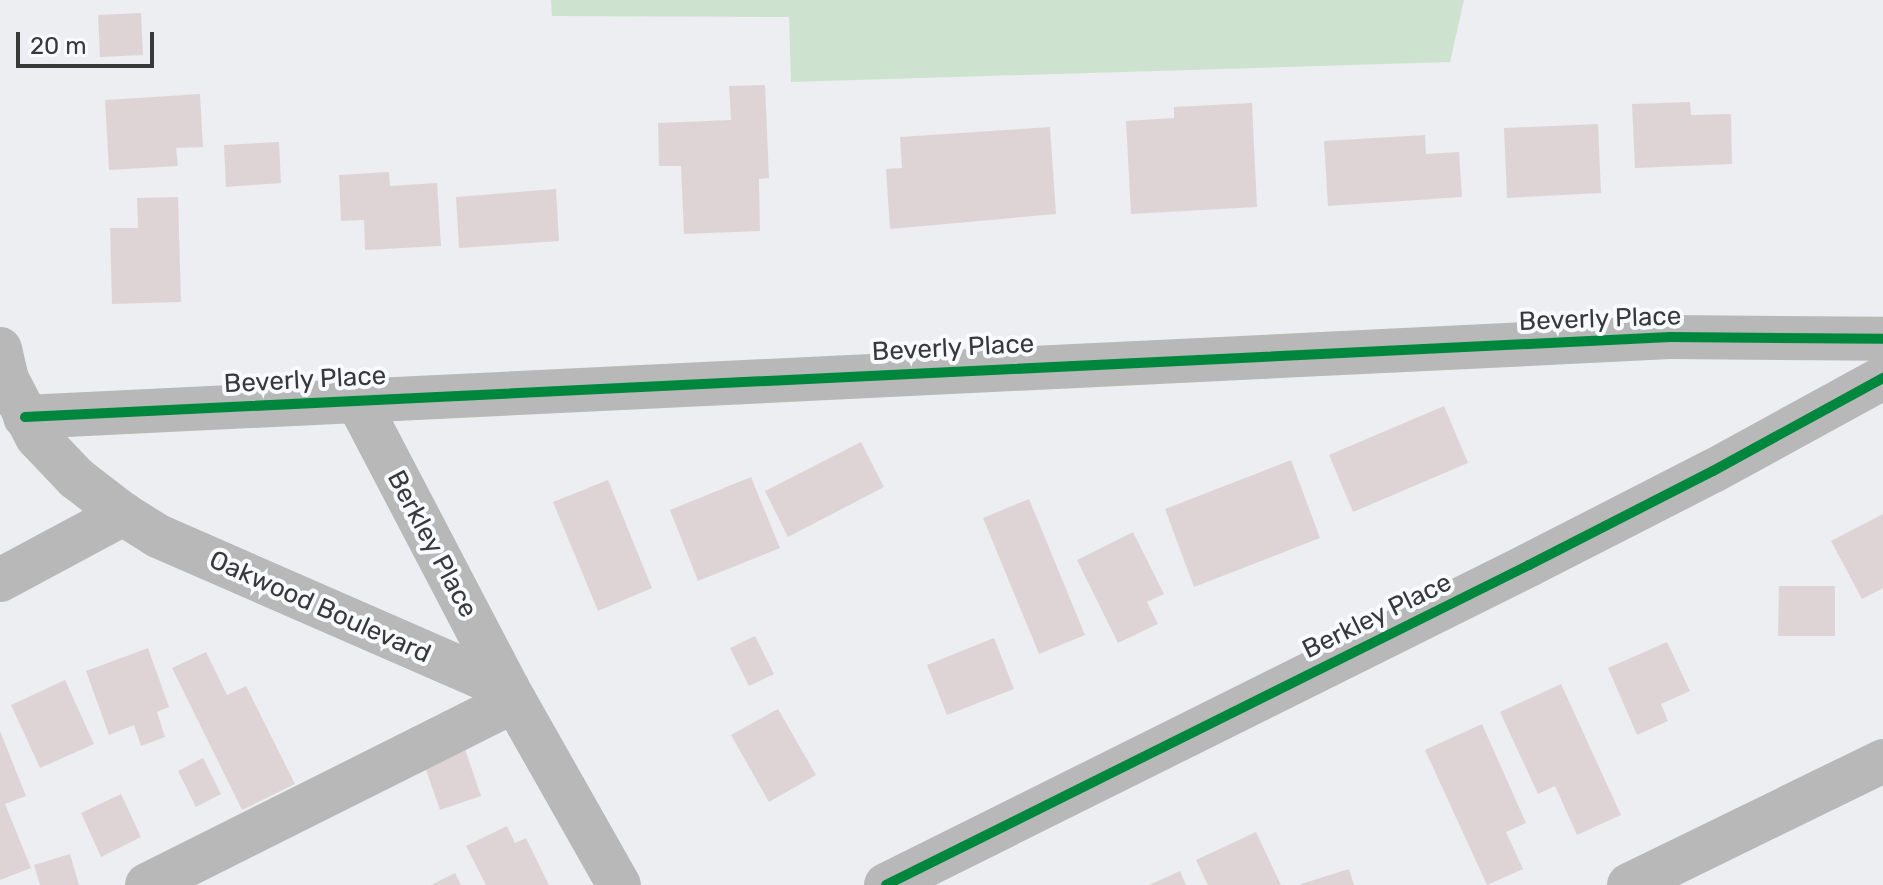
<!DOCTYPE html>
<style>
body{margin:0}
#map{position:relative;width:1883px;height:885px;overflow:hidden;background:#eceef1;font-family:Rubik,sans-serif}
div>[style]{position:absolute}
.green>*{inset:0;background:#cee3cf}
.building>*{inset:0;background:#dfd4d5}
.minor>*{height:44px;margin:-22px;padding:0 22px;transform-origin:22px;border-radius:22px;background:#b7b8b7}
.cycleway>*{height:10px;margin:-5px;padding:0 5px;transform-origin:5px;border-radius:5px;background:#00873e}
span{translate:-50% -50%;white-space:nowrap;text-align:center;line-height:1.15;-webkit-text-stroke:8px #f8fbfe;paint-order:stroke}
.street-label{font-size:26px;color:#38393b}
.scale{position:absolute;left:16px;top:32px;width:138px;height:36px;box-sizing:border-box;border:4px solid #38393b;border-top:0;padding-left:10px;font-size:24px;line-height:28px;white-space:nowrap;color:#38393b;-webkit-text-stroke:6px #f8fbfe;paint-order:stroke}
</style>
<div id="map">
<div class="green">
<div style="clip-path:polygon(551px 0,1464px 0,1450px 62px,791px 82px,789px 17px,552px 16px)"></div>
</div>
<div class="building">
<div style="clip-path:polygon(141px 13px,143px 55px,100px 57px,98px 15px)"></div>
<div style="clip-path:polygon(765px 85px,769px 178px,759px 179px,760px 231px,684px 234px,681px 166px,659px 166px,658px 123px,731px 120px,729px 86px)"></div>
<div style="clip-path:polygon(200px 94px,203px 147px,176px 148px,178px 166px,109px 170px,105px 100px)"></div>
<div style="clip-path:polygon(1690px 102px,1691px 115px,1731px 114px,1732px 164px,1635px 168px,1632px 104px)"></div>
<div style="clip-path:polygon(1252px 103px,1257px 207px,1131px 214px,1126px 121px,1174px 118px,1174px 107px)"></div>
<div style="clip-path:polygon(1598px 124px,1601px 193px,1507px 198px,1504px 128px)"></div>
<div style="clip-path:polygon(1050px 127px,1056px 214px,890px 229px,886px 169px,902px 168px,900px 137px)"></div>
<div style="clip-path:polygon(1425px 135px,1426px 154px,1459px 152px,1462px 197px,1328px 206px,1324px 141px)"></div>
<div style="clip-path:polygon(279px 142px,281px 183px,226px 187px,224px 145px)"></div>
<div style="clip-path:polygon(389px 172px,390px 186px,437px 183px,441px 246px,365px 250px,364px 220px,341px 221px,339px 175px)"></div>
<div style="clip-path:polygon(556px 189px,559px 241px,459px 248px,456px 197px)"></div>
<div style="clip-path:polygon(178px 197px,181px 302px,112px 304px,110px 228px,138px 228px,137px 198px)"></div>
<div style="clip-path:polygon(1444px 406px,1468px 463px,1353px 512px,1329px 455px)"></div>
<div style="clip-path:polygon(861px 442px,884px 487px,788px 537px,765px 491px)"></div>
<div style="clip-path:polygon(1291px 460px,1320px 538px,1194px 587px,1165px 509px)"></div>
<div style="clip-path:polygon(751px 477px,780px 548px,698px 581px,670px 510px)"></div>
<div style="clip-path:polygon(608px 480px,652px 588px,598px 611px,553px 502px)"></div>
<div style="clip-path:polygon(1029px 499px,1085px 635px,1039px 654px,983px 518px)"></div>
<div style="clip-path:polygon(1883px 514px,1883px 588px,1862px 599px,1831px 541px)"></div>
<div style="clip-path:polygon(1133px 532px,1164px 594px,1147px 602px,1158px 624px,1118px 643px,1077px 560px)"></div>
<div style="clip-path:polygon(1779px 586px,1835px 586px,1835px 636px,1778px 636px)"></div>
<div style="clip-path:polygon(755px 636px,774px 674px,749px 686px,730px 648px)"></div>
<div style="clip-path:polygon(994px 638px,1014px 689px,947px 715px,927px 665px)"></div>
<div style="clip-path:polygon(1667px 642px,1690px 691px,1661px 704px,1668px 721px,1637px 735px,1608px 668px)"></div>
<div style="clip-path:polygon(148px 648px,169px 707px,157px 712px,165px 737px,141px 746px,134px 725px,109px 735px,86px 671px)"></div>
<div style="clip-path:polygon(206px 652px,227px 695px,246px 686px,295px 784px,242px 810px,172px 668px)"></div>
<div style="clip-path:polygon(65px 680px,94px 744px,40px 768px,11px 705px)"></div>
<div style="clip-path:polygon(1561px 684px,1621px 815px,1577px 835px,1555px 786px,1538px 794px,1500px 712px)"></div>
<div style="clip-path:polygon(778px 709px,816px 775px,769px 802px,731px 735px)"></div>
<div style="clip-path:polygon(1482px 724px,1526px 823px,1506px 832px,1523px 869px,1487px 885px,1425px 750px)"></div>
<div style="clip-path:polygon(0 731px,26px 796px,5px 804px,31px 868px,0 880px)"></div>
<div style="clip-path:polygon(465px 749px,481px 796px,440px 810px,424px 764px)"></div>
<div style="clip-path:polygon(203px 758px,221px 794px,196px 807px,178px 771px)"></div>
<div style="clip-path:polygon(121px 794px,141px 837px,101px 857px,81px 813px)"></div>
<div style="clip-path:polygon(507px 826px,515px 843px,526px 838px,549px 885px,486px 885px,466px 846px)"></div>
<div style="clip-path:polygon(1256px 832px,1281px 885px,1208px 885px,1196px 860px)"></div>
<div style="clip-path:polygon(70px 854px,79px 885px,40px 885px,34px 865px)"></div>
<div style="clip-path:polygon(1349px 869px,1354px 885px,1301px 885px,1301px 884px)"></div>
<div style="clip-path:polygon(1180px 871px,1186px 885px,1149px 885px)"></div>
<div style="clip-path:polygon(455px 873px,461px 885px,431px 885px)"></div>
</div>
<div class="minor">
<div style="left:0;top:349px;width:31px;rotate:77deg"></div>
<div style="left:7px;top:379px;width:65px;rotate:62.7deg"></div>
<div style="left:37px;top:437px;width:57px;rotate:46.4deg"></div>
<div style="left:76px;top:478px;width:59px;rotate:37.5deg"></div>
<div style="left:123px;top:514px;width:41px;rotate:32.2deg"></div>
<div style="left:158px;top:536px;width:382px;rotate:23.6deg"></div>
<div style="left:508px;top:689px;width:225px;rotate:60.5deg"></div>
<div style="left:357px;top:400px;width:326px;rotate:62.4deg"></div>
<div style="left:25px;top:417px;width:1647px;rotate:-2.78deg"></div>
<div style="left:1670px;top:337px;width:213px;rotate:0.5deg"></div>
<div style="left:0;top:580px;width:140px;rotate:-28.2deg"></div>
<div style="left:147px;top:885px;width:411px;rotate:-26.6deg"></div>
<div style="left:886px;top:885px;width:718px;rotate:-26.46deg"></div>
<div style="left:1529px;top:565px;width:207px;rotate:-27.1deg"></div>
<div style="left:1713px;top:471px;width:194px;rotate:-28.7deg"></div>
<div style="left:1629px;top:885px;width:283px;rotate:-26deg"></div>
</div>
<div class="cycleway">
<div style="left:25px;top:417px;width:1647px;rotate:-2.78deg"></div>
<div style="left:1670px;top:337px;width:213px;rotate:0.5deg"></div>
<div style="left:886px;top:885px;width:718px;rotate:-26.46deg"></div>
<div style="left:1529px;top:565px;width:207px;rotate:-27.1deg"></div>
<div style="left:1713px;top:471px;width:194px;rotate:-28.7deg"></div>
</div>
<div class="street-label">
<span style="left:1600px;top:319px;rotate:-2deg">Beverly Place</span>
<span style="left:953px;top:348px;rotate:-3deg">Beverly Place</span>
<span style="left:305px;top:380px;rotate:-3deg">Beverly Place</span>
<span style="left:432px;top:544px;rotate:62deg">Berkley Place</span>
<span style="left:320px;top:607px;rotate:24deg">Oakwood Boulevard</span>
<span style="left:1377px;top:616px;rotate:-26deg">Berkley Place</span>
</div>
<div class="scale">20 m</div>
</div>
